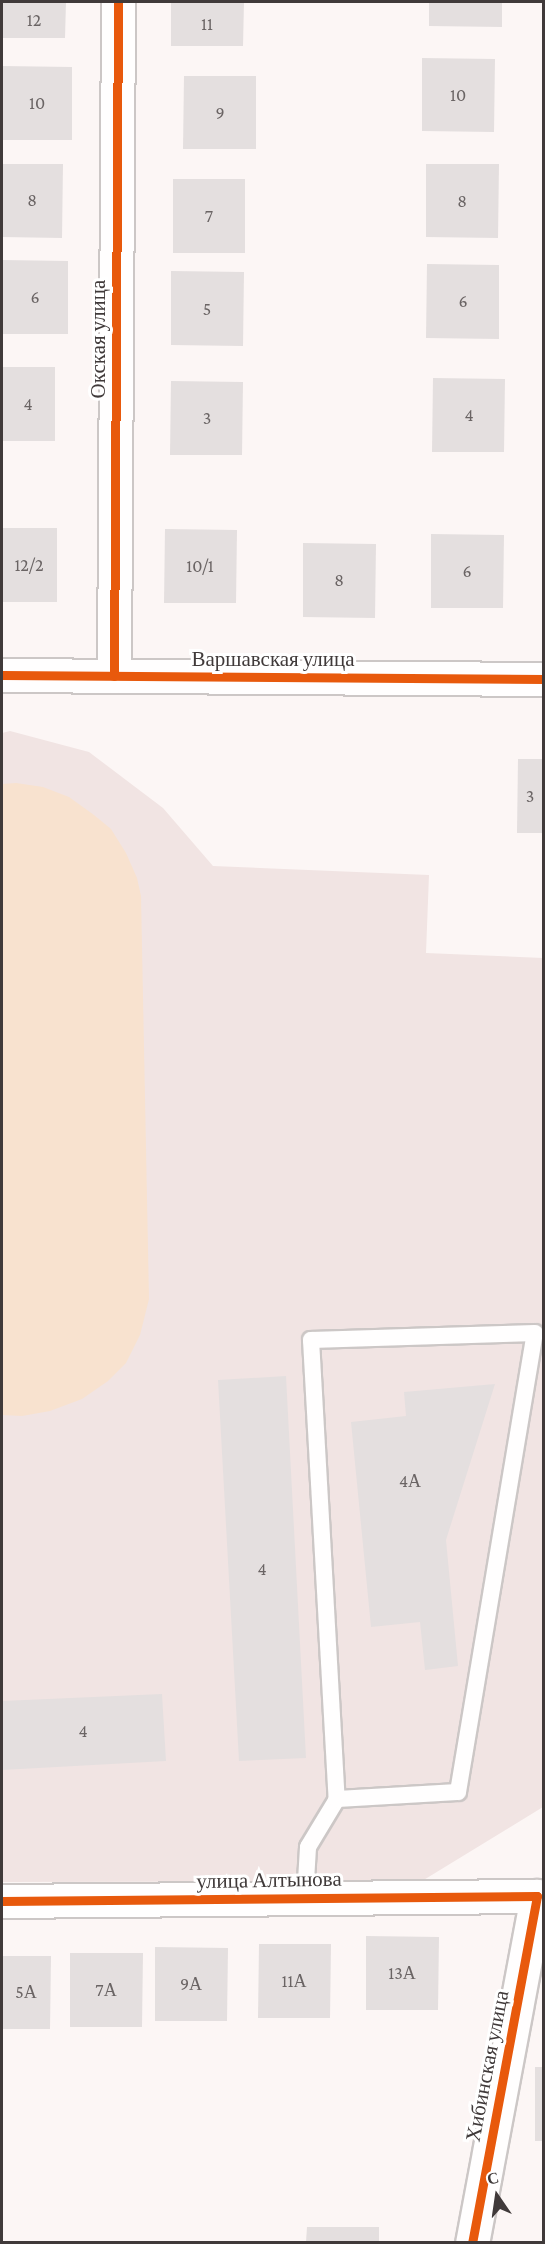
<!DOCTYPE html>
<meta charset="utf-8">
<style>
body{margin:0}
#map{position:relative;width:545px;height:2244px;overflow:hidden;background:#fcf6f5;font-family:"Crimson Pro",serif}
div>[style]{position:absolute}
.built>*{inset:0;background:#f1e4e3}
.green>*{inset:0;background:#f8e2cf}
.building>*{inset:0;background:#e4dfdf}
.roads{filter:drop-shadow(2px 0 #ccc7c6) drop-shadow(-2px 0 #ccc7c6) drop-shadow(0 2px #ccc7c6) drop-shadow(0 -2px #ccc7c6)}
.service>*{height:16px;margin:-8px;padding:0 8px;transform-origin:8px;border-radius:8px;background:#fffefe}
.minor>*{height:33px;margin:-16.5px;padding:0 16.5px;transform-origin:16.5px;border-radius:16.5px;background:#fffefe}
.cycleway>*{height:9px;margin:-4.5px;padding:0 4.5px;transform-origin:4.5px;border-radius:4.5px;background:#e8590c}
span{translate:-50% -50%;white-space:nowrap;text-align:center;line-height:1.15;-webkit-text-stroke:6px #fff;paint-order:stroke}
.number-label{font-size:18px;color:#6a6464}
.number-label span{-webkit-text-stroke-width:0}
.street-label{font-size:21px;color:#403a3a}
.frame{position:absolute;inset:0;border:3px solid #403a3a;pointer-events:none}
.north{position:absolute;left:467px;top:2166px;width:60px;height:60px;-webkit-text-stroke:4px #fff;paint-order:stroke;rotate:347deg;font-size:16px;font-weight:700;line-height:24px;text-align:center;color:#403a3a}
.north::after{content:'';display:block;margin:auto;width:21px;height:27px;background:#403a3a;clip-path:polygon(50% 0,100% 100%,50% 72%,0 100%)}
</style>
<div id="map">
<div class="built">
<div style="clip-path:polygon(10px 731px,89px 752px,163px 808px,213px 866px,429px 875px,426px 953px,543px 958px,543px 1807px,422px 1881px,2px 1882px,2px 733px)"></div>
</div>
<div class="green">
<div style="clip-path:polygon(16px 783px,43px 787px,69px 797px,94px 815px,111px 829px,126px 853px,137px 878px,141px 896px,149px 1299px,140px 1335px,126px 1363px,108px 1381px,82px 1399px,50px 1411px,22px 1416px,2px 1415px,2px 784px)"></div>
</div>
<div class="building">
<div style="clip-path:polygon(2px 2px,66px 2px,65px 38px,2px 38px)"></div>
<div style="clip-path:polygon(171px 2px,244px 2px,243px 46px,171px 46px)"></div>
<div style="clip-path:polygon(429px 2px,502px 2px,502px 27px,429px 26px)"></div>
<div style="clip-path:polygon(422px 58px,495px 59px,494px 132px,422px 131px)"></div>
<div style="clip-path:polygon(2px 66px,72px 67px,72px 140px,2px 140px)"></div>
<div style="clip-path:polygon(184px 76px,256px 76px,256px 149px,183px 149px)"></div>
<div style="clip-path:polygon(2px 164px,63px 164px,62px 238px,2px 237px)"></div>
<div style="clip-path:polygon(426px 164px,499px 164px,498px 238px,426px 237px)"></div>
<div style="clip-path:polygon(173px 179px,245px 179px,245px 253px,173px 253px)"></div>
<div style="clip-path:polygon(2px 260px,68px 261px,68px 334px,2px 334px)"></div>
<div style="clip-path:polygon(427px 264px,499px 265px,499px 339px,426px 338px)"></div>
<div style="clip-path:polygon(171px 271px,244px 272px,243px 346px,171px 345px)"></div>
<div style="clip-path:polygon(2px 367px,55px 367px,55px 441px,2px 441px)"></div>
<div style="clip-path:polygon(433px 378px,505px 379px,504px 452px,432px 452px)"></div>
<div style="clip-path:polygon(171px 381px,243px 382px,242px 455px,170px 455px)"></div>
<div style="clip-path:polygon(2px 528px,57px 528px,57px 602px,2px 602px)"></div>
<div style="clip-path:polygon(165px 529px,237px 530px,236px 603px,164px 603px)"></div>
<div style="clip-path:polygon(431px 534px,504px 535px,503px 608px,431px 608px)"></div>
<div style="clip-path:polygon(303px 543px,376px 544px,375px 618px,303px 617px)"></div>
<div style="clip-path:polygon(518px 759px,544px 759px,544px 833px,517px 833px)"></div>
<div style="clip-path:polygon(286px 1376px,306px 1758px,239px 1761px,218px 1380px)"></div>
<div style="clip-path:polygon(495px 1384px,446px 1540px,458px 1666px,425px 1670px,420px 1622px,371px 1627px,351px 1422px,406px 1416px,404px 1392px)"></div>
<div style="clip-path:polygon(162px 1694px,166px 1761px,2px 1770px,2px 1701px)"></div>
<div style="clip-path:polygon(366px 1936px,439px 1937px,438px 2010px,366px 2010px)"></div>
<div style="clip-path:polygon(259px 1944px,331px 1944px,330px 2018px,258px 2018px)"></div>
<div style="clip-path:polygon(155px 1947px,228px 1948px,227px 2021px,155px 2021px)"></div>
<div style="clip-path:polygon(70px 1953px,143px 1953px,142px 2027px,70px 2027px)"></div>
<div style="clip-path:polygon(2px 1956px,51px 1956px,50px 2029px,2px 2029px)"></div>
<div style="clip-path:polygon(535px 2067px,544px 2067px,544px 2141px,535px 2141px)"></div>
<div style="clip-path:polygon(307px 2227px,379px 2227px,379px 2242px,306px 2242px)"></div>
</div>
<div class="roads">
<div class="service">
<div style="left:305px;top:1898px;width:51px;rotate:-86.6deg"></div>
<div style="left:308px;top:1847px;width:56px;rotate:-58.9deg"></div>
<div style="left:337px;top:1799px;width:121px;rotate:-3.3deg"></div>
<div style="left:458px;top:1792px;width:465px;rotate:-80.5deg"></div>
<div style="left:535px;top:1333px;width:224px;rotate:178.2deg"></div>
<div style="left:311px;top:1340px;width:460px;rotate:86.8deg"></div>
</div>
<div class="minor">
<div style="left:2px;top:675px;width:542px;rotate:0.42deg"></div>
<div style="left:114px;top:676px;width:674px;rotate:-89.66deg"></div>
<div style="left:2px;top:1901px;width:535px;rotate:-0.54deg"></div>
<div style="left:537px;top:1896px;width:352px;rotate:100.6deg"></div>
</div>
</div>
<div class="cycleway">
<div style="left:2px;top:675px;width:542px;rotate:0.42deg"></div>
<div style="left:114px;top:676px;width:674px;rotate:-89.66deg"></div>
<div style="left:2px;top:1901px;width:535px;rotate:-0.54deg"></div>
<div style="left:537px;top:1896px;width:352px;rotate:100.6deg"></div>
</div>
<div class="number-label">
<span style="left:34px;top:20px">12</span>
<span style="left:207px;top:24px">11</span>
<span style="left:458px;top:95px">10</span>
<span style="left:37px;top:103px">10</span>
<span style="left:220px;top:113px">9</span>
<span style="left:32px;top:200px">8</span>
<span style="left:462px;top:201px">8</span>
<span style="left:209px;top:216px">7</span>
<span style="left:35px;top:297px">6</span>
<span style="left:463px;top:301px">6</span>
<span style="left:207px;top:309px">5</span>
<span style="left:28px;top:404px">4</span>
<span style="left:469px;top:415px">4</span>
<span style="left:207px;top:418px">3</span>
<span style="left:29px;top:565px">12/2</span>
<span style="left:200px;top:566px">10/1</span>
<span style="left:467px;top:571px">6</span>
<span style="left:339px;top:580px">8</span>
<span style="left:530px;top:796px">3</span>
<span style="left:410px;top:1481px">4А</span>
<span style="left:262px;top:1569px">4</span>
<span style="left:83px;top:1731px">4</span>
<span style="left:402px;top:1973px">13А</span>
<span style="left:294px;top:1981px">11А</span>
<span style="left:191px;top:1984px">9А</span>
<span style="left:106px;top:1990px">7А</span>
<span style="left:26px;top:1992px">5А</span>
</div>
<div class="street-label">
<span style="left:98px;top:339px;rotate:-90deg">Окская улица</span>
<span style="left:273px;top:659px">Варшавская улица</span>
<span style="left:269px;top:1880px;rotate:-1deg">улица Алтынова</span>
<span style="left:487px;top:2066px;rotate:-79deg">Хибинская улица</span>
</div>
<div class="frame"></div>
<div class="north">С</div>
</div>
